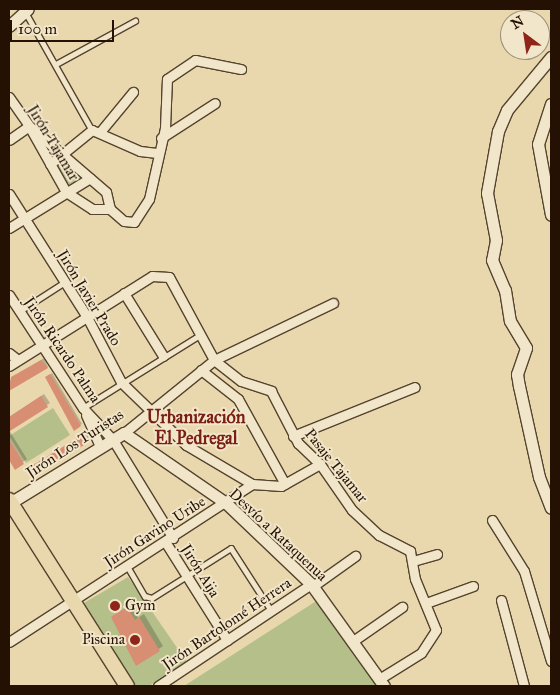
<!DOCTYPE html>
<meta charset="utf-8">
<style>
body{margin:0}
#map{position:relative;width:560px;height:695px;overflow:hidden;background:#e9d8ad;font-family:"IM FELL Great Primer",serif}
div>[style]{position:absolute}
.green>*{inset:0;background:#b5bf8a}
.shadow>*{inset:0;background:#0003}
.building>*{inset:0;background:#d88e72}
.roads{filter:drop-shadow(1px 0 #55432e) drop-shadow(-1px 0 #55432e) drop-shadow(0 1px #55432e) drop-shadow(0 -1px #55432e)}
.lane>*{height:4.5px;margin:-2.25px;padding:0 2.25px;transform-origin:2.25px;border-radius:2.25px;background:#f1e6ca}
.street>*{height:9px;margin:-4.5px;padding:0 4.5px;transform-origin:4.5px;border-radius:4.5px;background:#f1e6ca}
.secondary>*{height:11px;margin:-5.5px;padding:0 5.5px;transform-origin:5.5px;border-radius:5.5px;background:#f1e6ca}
.primary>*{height:14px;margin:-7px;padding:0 7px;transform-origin:7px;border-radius:7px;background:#e9d8ad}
.dots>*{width:14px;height:14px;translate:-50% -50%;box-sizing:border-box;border:2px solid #f1e6ca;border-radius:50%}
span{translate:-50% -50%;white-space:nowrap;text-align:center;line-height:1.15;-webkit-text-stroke:4px #f1e6ca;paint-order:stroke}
.street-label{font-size:15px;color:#241104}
.poi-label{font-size:15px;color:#241104}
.left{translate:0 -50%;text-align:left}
.right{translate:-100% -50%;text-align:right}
.quarter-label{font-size:18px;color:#7a1f14;font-weight:700}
.frame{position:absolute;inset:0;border:10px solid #241104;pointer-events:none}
.north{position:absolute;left:500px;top:10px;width:50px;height:50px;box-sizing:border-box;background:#f1e6ca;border:1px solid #9f917b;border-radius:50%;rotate:329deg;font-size:14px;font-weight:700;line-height:20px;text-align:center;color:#241104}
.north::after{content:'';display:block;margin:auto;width:18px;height:22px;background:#8f2418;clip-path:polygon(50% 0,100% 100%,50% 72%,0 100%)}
.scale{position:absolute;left:10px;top:20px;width:104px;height:22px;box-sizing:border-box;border:2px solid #241104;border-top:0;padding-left:6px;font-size:15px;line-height:18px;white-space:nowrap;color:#241104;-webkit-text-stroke:4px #f1e6ca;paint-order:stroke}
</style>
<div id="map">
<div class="green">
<div style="clip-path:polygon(61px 159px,80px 178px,67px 186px,56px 164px)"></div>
<div style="clip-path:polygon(53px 408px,70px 435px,26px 463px,9px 436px)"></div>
<div style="clip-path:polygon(128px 577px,187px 662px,149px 686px,135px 686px,84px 603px)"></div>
<div style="clip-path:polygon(321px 598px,381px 686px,184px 686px)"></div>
</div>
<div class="shadow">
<div style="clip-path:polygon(44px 358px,48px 367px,9px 389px,9px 381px)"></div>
<div style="clip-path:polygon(52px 373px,82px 424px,80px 425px,48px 376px)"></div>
<div style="clip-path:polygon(44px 394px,50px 403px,9px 430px,27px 459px,15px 468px,9px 458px,9px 417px)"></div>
<div style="clip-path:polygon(88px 432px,89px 441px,36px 473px,35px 464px)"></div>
<div style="clip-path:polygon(130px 605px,138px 618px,144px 614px,163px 646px,137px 664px,112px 617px)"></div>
</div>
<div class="building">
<div style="clip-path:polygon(41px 360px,48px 368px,9px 391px,11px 377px)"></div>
<div style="clip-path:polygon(50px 374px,81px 426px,74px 431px,45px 377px)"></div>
<div style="clip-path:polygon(41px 396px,48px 407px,10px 431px,9px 417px)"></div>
<div style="clip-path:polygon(84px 434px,89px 442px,35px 475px,30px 467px)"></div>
<div style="clip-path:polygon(9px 440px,24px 464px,15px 470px,9px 460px)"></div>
<div style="clip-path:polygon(127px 607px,135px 620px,139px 617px,160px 651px,136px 666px,111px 617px)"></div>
</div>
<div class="roads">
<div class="lane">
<div style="left:26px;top:13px;width:134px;rotate:60.6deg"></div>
<div style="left:56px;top:64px;width:90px;rotate:-28.6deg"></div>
<div style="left:20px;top:311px;width:54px;rotate:-32.8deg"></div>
<div style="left:83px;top:408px;width:138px;rotate:-32deg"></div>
<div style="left:128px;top:567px;width:34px;rotate:60deg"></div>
<div style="left:145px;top:596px;width:7px;rotate:16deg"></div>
<div style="left:152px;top:598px;width:93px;rotate:-32.3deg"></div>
<div style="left:231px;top:548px;width:74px;rotate:57.2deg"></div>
</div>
<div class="street">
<div style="left:9px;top:97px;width:35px;rotate:55deg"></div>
<div style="left:29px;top:126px;width:76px;rotate:60.7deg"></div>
<div style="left:66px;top:192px;width:31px;rotate:33deg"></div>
<div style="left:92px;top:209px;width:18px"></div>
<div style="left:110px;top:209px;width:17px;rotate:-103deg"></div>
<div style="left:106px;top:192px;width:101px;rotate:-139.4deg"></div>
<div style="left:29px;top:126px;width:24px;rotate:145deg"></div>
<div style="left:100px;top:132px;width:52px;rotate:-50.5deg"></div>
<div style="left:161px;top:138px;width:64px;rotate:-32.9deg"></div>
<div style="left:50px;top:164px;width:54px;rotate:-39deg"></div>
<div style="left:92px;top:130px;width:52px;rotate:23.6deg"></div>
<div style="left:140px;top:151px;width:17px;rotate:7deg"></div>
<div style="left:9px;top:194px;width:146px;rotate:57.6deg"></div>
<div style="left:87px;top:317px;width:73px;rotate:62.4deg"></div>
<div style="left:121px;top:382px;width:91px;rotate:44.1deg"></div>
<div style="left:186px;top:445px;width:77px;rotate:30.6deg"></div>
<div style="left:110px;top:209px;width:18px;rotate:41deg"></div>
<div style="left:124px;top:221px;width:10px;rotate:6deg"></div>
<div style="left:134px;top:222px;width:27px;rotate:-57deg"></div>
<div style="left:149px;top:199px;width:73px;rotate:-77.3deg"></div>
<div style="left:165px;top:128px;width:49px;rotate:-87.7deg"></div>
<div style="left:167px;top:79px;width:34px;rotate:-34deg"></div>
<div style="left:195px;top:60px;width:47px;rotate:11.1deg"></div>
<div style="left:9px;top:228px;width:95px;rotate:-31.7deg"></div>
<div style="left:124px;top:293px;width:74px;rotate:58.2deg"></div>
<div style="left:9px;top:295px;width:135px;rotate:56.8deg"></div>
<div style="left:83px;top:408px;width:44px;rotate:46.8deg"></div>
<div style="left:113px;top:440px;width:115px;rotate:58.5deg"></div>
<div style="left:9px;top:353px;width:11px;rotate:38deg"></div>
<div style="left:9px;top:366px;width:169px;rotate:-32.2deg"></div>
<div style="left:152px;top:276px;width:17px;rotate:3deg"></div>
<div style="left:169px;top:277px;width:94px;rotate:61.5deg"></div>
<div style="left:214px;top:360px;width:34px;rotate:38deg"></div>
<div style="left:241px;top:381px;width:32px;rotate:18deg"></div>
<div style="left:271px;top:391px;width:59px;rotate:62.6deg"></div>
<div style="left:298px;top:443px;width:30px;rotate:44deg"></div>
<div style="left:320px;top:464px;width:56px;rotate:55.2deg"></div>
<div style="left:352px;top:510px;width:37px;rotate:43deg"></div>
<div style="left:379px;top:535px;width:35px;rotate:27deg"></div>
<div style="left:410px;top:551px;width:28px;rotate:80deg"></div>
<div style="left:415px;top:579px;width:55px;rotate:67.6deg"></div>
<div style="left:436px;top:630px;width:27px;rotate:123deg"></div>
<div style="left:421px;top:653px;width:49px;rotate:148.2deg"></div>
<div style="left:201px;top:370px;width:47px;rotate:38.1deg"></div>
<div style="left:238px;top:399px;width:97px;rotate:61.1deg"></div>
<div style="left:86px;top:415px;width:35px;rotate:66deg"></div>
<div style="left:124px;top:433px;width:116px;rotate:-39deg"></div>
<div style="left:214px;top:360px;width:132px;rotate:-25.6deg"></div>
<div style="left:293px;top:436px;width:131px;rotate:-21.9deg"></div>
<div style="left:492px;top:520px;width:60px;rotate:57.9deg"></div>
<div style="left:524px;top:571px;width:94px;rotate:73.3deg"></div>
<div style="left:166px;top:543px;width:115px;rotate:57.8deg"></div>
<div style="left:413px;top:561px;width:25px;rotate:-16deg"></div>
<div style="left:313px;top:586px;width:52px;rotate:-35.5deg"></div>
<div style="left:501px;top:600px;width:89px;rotate:75deg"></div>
<div style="left:426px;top:603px;width:50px;rotate:-19.9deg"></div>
<div style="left:353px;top:641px;width:60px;rotate:-34.8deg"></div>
<div style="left:9px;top:642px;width:290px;rotate:-33deg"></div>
<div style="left:252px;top:484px;width:29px;rotate:4deg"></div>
<div style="left:281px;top:486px;width:45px;rotate:-29.4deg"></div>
<div style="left:158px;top:686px;width:184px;rotate:-33.7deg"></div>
</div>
<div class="secondary">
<div style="left:9px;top:26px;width:25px;rotate:-42deg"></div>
<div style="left:551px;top:57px;width:69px;rotate:129.7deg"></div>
<div style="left:507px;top:110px;width:23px;rotate:113deg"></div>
<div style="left:498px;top:131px;width:63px;rotate:100.1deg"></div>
<div style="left:487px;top:193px;width:48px;rotate:79.2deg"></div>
<div style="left:496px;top:240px;width:20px;rotate:101deg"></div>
<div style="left:492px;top:260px;width:33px;rotate:67deg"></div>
<div style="left:505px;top:290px;width:31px;rotate:81deg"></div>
<div style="left:510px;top:321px;width:31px;rotate:59deg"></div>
<div style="left:526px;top:348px;width:28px;rotate:109deg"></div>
<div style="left:517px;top:374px;width:12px;rotate:81deg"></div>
<div style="left:519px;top:386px;width:93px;rotate:77.6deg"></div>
<div style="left:539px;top:477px;width:33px;rotate:69deg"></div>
<div style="left:551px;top:104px;width:42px;rotate:108deg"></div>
<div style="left:538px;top:144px;width:72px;rotate:79.6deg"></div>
<div style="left:10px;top:503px;width:134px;rotate:-31.6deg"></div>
<div style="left:124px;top:433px;width:124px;rotate:34.5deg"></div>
<div style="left:226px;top:503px;width:117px;rotate:43.6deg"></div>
<div style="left:311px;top:584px;width:125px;rotate:54.4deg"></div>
</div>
<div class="primary">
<div style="left:9px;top:500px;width:220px;rotate:57.6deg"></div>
</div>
</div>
<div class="dots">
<div style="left:115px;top:606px;background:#8f2418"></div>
<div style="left:135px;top:640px;background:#8f2418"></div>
</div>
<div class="street-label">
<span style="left:53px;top:143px;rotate:59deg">Jirón Tajamar</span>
<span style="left:89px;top:298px;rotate:59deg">Jirón Javier Prado</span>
<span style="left:62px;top:350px;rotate:56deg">Jirón Ricardo Palma</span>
<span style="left:75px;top:444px;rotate:-33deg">Jirón Los Turistas</span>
<span style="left:336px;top:466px;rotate:51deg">Pasaje Tajamar</span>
<span style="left:155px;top:532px;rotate:-33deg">Jirón Gavino Uribe</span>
<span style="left:278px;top:535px;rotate:43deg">Desvío a Rataquenua</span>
<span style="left:200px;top:571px;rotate:58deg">Jirón Aija</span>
<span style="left:227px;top:624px;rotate:-34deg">Jirón Bartolomé Herrera</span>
</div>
<div class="poi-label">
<span class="left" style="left:125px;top:606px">Gym</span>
<span class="right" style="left:125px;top:640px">Piscina</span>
</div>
<div class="quarter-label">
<span style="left:196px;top:428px">Urbanización<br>El Pedregal</span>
</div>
<div class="frame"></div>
<div class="north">N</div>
<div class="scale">100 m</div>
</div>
